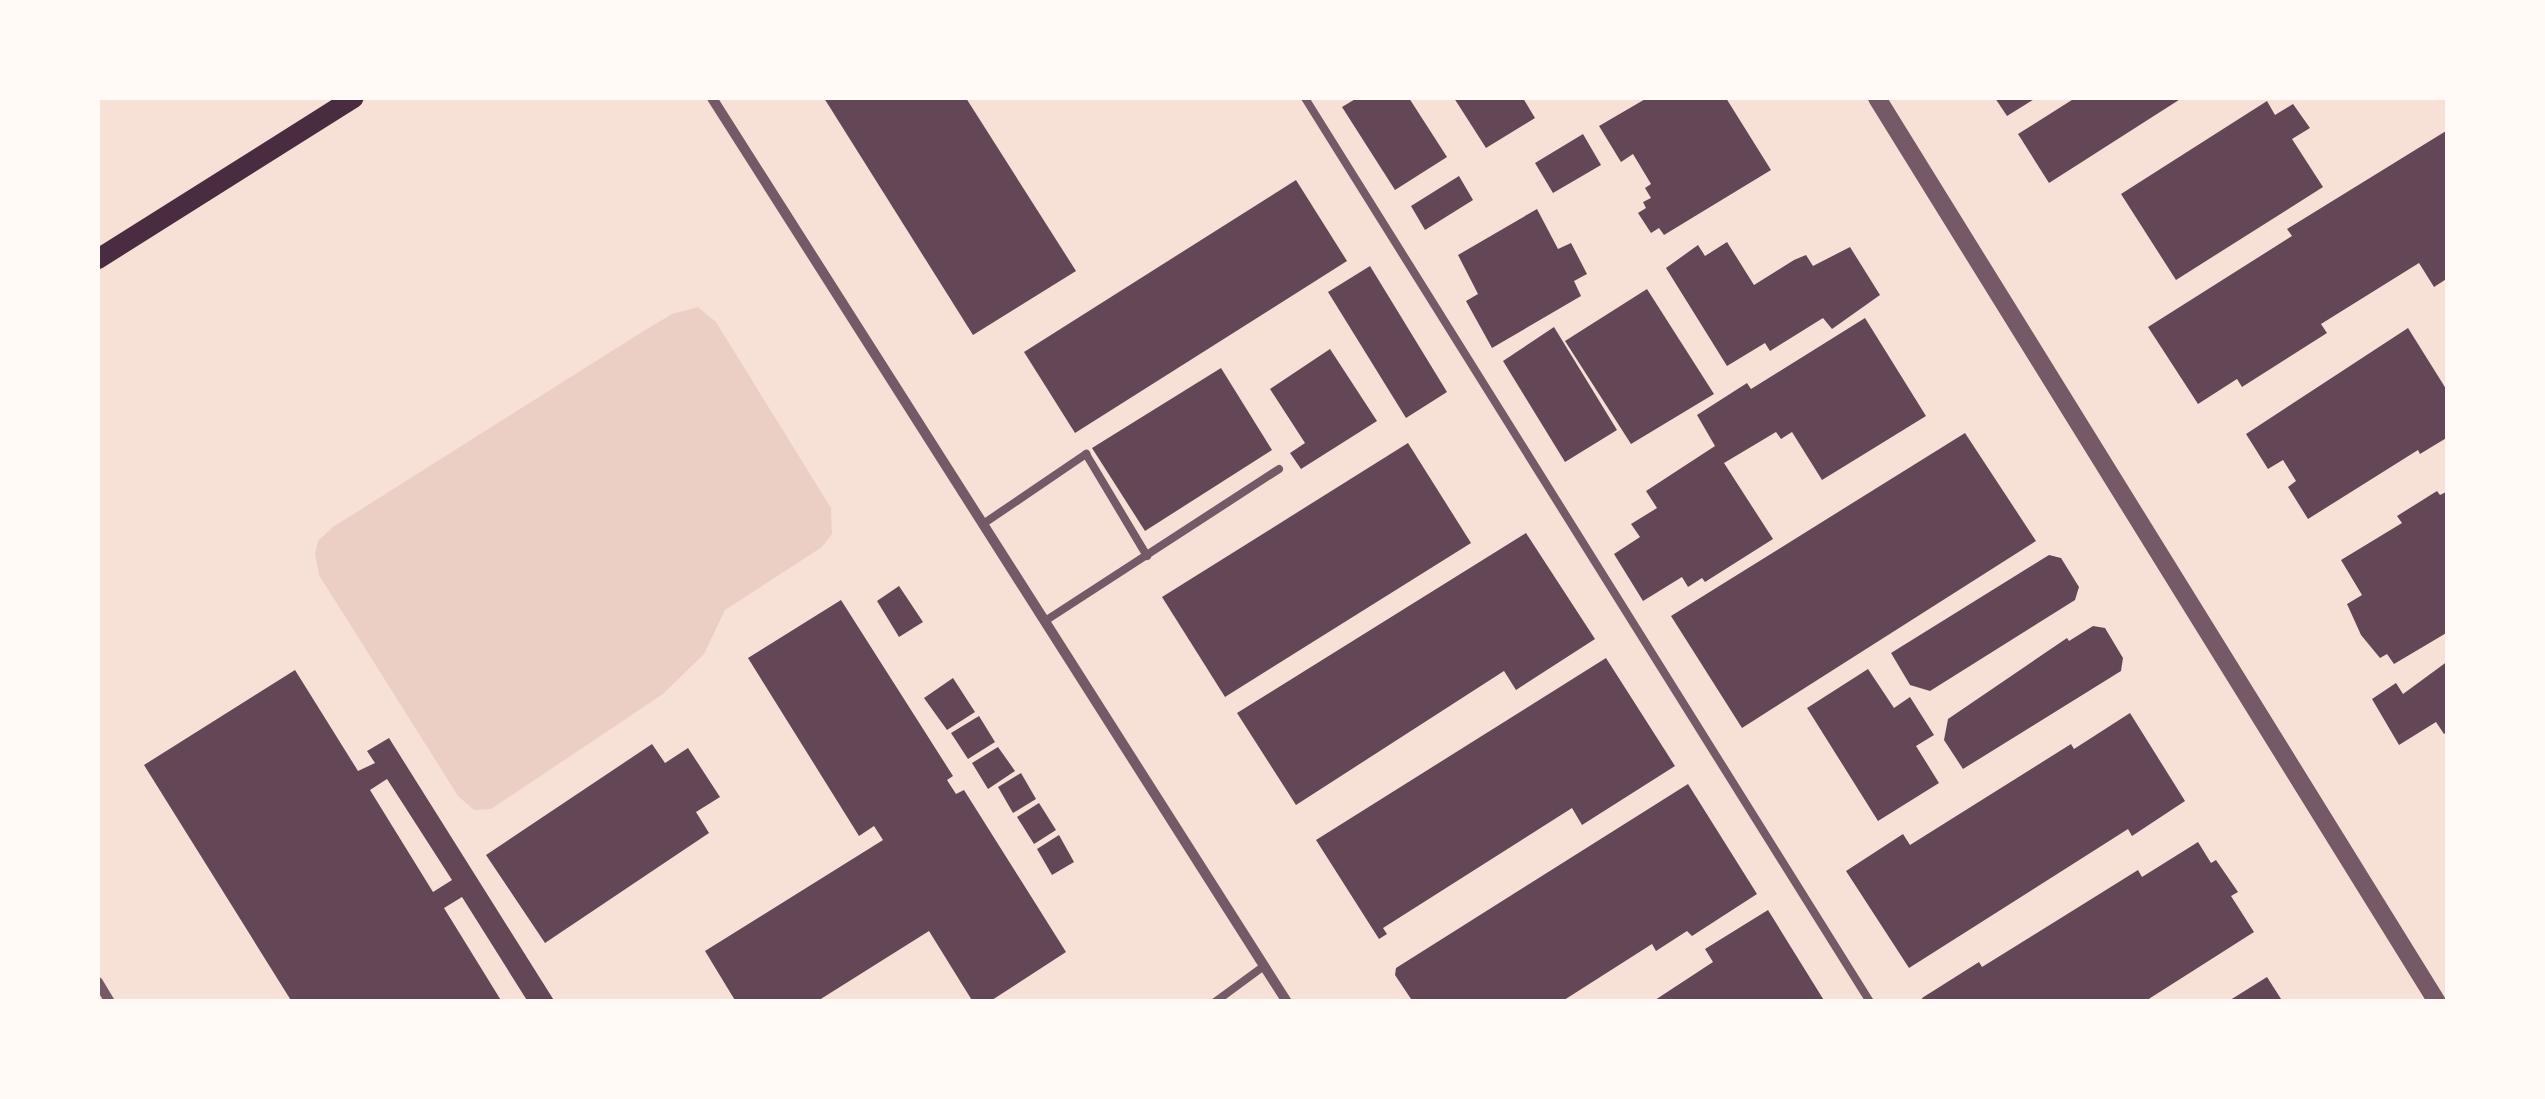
<!DOCTYPE html>
<style>
body{margin:0}
#map{position:relative;width:2545px;height:1099px;overflow:hidden;background:#f7e1d7;font-family:Poppins,sans-serif}
div>[style]{position:absolute}
.green>*{inset:0;background:#ebcfc5}
.building>*{inset:0;background:#644757}
.service>*{height:8px;margin:-4px;padding:0 4px;transform-origin:4px;border-radius:4px;background:#755966}
.minor>*{height:10px;margin:-5px;padding:0 5px;transform-origin:5px;border-radius:5px;background:#755966}
.tertiary>*{height:18px;margin:-9px;padding:0 9px;transform-origin:9px;border-radius:9px;background:#755966}
.secondary>*{height:20px;margin:-10px;padding:0 10px;transform-origin:10px;border-radius:10px;background:#4a2c40}
span{translate:-50% -50%;white-space:nowrap;text-align:center;line-height:1.15;-webkit-text-stroke:10px #fffaf5;paint-order:stroke}
.frame{position:absolute;inset:0;border:100px solid #fffaf5;pointer-events:none}
</style>
<div id="map">
<div class="green">
<div style="clip-path:polygon(698px 307px,716px 322px,831px 508px,832px 534px,822px 547px,725px 610px,704px 654px,663px 694px,491px 809px,474px 810px,458px 796px,319px 575px,315px 554px,318px 541px,333px 527px,642px 332px,672px 314px)"></div>
</div>
<div class="building">
<div style="clip-path:polygon(824px 98px,966px 98px,1076px 271px,973px 335px)"></div>
<div style="clip-path:polygon(1357px 98px,1409px 98px,1447px 157px,1395px 190px,1342px 107px)"></div>
<div style="clip-path:polygon(1454px 98px,1523px 98px,1535px 118px,1486px 148px)"></div>
<div style="clip-path:polygon(1647px 98px,1726px 98px,1771px 170px,1664px 235px,1659px 228px,1651px 233px,1638px 213px,1646px 208px,1643px 202px,1651px 198px,1645px 188px,1651px 184px,1633px 154px,1621px 162px,1599px 126px)"></div>
<div style="clip-path:polygon(1995px 98px,2036px 98px,2007px 116px)"></div>
<div style="clip-path:polygon(2075px 98px,2182px 98px,2049px 183px,2018px 134px)"></div>
<div style="clip-path:polygon(2267px 101px,2275px 115px,2293px 104px,2310px 128px,2292px 139px,2323px 187px,2176px 280px,2121px 194px)"></div>
<div style="clip-path:polygon(2446px 131px,2448px 278px,2434px 287px,2419px 263px,2321px 324px,2327px 333px,2242px 387px,2237px 379px,2198px 404px,2148px 327px,2292px 236px,2287px 229px)"></div>
<div style="clip-path:polygon(1583px 134px,1601px 165px,1553px 193px,1535px 163px)"></div>
<div style="clip-path:polygon(1459px 176px,1473px 200px,1425px 230px,1411px 206px)"></div>
<div style="clip-path:polygon(1296px 180px,1347px 261px,1075px 433px,1024px 352px)"></div>
<div style="clip-path:polygon(1537px 209px,1558px 249px,1571px 243px,1587px 274px,1574px 281px,1581px 296px,1492px 348px,1466px 301px,1478px 294px,1458px 255px)"></div>
<div style="clip-path:polygon(1727px 242px,1754px 285px,1794px 260px,1806px 255px,1813px 266px,1850px 247px,1880px 295px,1832px 329px,1823px 318px,1770px 351px,1765px 343px,1727px 366px,1666px 268px,1698px 245px,1705px 256px)"></div>
<div style="clip-path:polygon(1370px 266px,1447px 392px,1406px 418px,1328px 292px)"></div>
<div style="clip-path:polygon(1647px 289px,1714px 394px,1631px 444px,1565px 341px)"></div>
<div style="clip-path:polygon(1865px 318px,1926px 416px,1822px 480px,1792px 432px,1781px 439px,1776px 432px,1724px 463px,1773px 539px,1705px 582px,1702px 578px,1688px 587px,1682px 577px,1643px 601px,1614px 554px,1640px 537px,1631px 524px,1657px 508px,1646px 491px,1715px 446px,1697px 415px,1747px 383px,1751px 389px)"></div>
<div style="clip-path:polygon(1554px 327px,1617px 430px,1565px 462px,1503px 361px)"></div>
<div style="clip-path:polygon(2408px 328px,2448px 392px,2448px 437px,2420px 454px,2418px 450px,2308px 519px,2288px 487px,2296px 481px,2283px 460px,2268px 469px,2246px 434px)"></div>
<div style="clip-path:polygon(1330px 349px,1377px 421px,1301px 469px,1290px 453px,1305px 443px,1270px 389px)"></div>
<div style="clip-path:polygon(1221px 368px,1272px 450px,1145px 531px,1092px 448px)"></div>
<div style="clip-path:polygon(1965px 433px,2036px 541px,1742px 728px,1671px 616px)"></div>
<div style="clip-path:polygon(1408px 443px,1471px 543px,1225px 697px,1162px 597px)"></div>
<div style="clip-path:polygon(2437px 491px,2440px 495px,2448px 491px,2448px 632px,2394px 664px,2387px 654px,2380px 658px,2361px 635px,2347px 604px,2362px 595px,2341px 560px,2402px 523px,2397px 516px)"></div>
<div style="clip-path:polygon(1526px 533px,1595px 639px,1516px 690px,1504px 671px,1296px 805px,1237px 713px)"></div>
<div style="clip-path:polygon(2049px 555px,2061px 558px,2079px 587px,2075px 600px,1930px 691px,1910px 685px,1891px 653px)"></div>
<div style="clip-path:polygon(899px 586px,923px 622px,899px 637px,877px 601px)"></div>
<div style="clip-path:polygon(841px 600px,953px 776px,947px 780px,956px 794px,964px 790px,1066px 952px,989px 1002px,973px 1002px,929px 931px,816px 1002px,736px 1002px,705px 951px,883px 840px,874px 826px,859px 836px,748px 658px)"></div>
<div style="clip-path:polygon(2093px 626px,2105px 628px,2123px 658px,2121px 671px,1963px 769px,1944px 740px,1948px 719px,2067px 638px,2069px 641px)"></div>
<div style="clip-path:polygon(1606px 658px,1675px 766px,1582px 825px,1572px 808px,1383px 928px,1387px 934px,1379px 939px,1316px 840px)"></div>
<div style="clip-path:polygon(2448px 661px,2448px 731px,2444px 734px,2436px 722px,2399px 745px,2372px 699px,2396px 683px,2403px 694px)"></div>
<div style="clip-path:polygon(1868px 669px,1894px 708px,1910px 697px,1934px 735px,1916px 746px,1939px 783px,1878px 821px,1807px 708px)"></div>
<div style="clip-path:polygon(evenodd,295px 670px,358px 771px,375px 763px,367px 751px,389px 738px,555px 1002px,528px 1002px,462px 897px,444px 908px,502px 1002px,292px 1002px,144px 765px,295px 670px,387px 779px,452px 880px,433px 892px,370px 790px,387px 779px)"></div>
<div style="clip-path:polygon(953px 678px,975px 712px,947px 730px,924px 698px)"></div>
<div style="clip-path:polygon(2130px 713px,2185px 801px,2132px 836px,2128px 829px,1909px 968px,1846px 871px,1903px 834px,1910px 845px,2071px 744px,2074px 749px)"></div>
<div style="clip-path:polygon(979px 716px,995px 742px,968px 759px,951px 733px)"></div>
<div style="clip-path:polygon(652px 744px,665px 763px,688px 748px,720px 797px,696px 812px,709px 833px,545px 943px,486px 855px)"></div>
<div style="clip-path:polygon(998px 747px,1015px 771px,988px 789px,972px 763px)"></div>
<div style="clip-path:polygon(1021px 773px,1036px 799px,1013px 813px,998px 787px)"></div>
<div style="clip-path:polygon(1688px 784px,1757px 894px,1692px 936px,1687px 931px,1656px 951px,1652px 944px,1561px 1002px,1413px 1002px,1395px 975px,1396px 968px)"></div>
<div style="clip-path:polygon(1039px 803px,1056px 830px,1034px 844px,1017px 817px)"></div>
<div style="clip-path:polygon(1059px 835px,1074px 862px,1052px 875px,1037px 849px)"></div>
<div style="clip-path:polygon(2198px 842px,2211px 863px,2216px 860px,2238px 892px,2231px 896px,2254px 932px,2144px 1002px,1924px 1002px,1922px 998px,1979px 962px,1982px 967px,2138px 870px,2142px 877px)"></div>
<div style="clip-path:polygon(1768px 910px,1825px 1002px,1652px 1002px,1713px 962px,1705px 949px)"></div>
<div style="clip-path:polygon(2267px 977px,2283px 1002px,2227px 1002px)"></div>
</div>
<div class="service">
<div style="left:1305px;top:98px;width:1066px;rotate:57.99deg"></div>
<div style="left:983px;top:524px;width:125px;rotate:-34.2deg"></div>
<div style="left:1086px;top:454px;width:119px;rotate:59.1deg"></div>
<div style="left:1045px;top:621px;width:279px;rotate:-33deg"></div>
<div style="left:1215px;top:1002px;width:61px;rotate:-36.3deg"></div>
</div>
<div class="minor">
<div style="left:712px;top:98px;width:1071px;rotate:57.54deg"></div>
<div style="left:98px;top:982px;width:23px;rotate:59deg"></div>
</div>
<div class="tertiary">
<div style="left:1877px;top:98px;width:1063px;rotate:58.22deg"></div>
</div>
<div class="secondary">
<div style="left:98px;top:259px;width:302px;rotate:-32.2deg"></div>
</div>
<div class="frame"></div>
</div>
